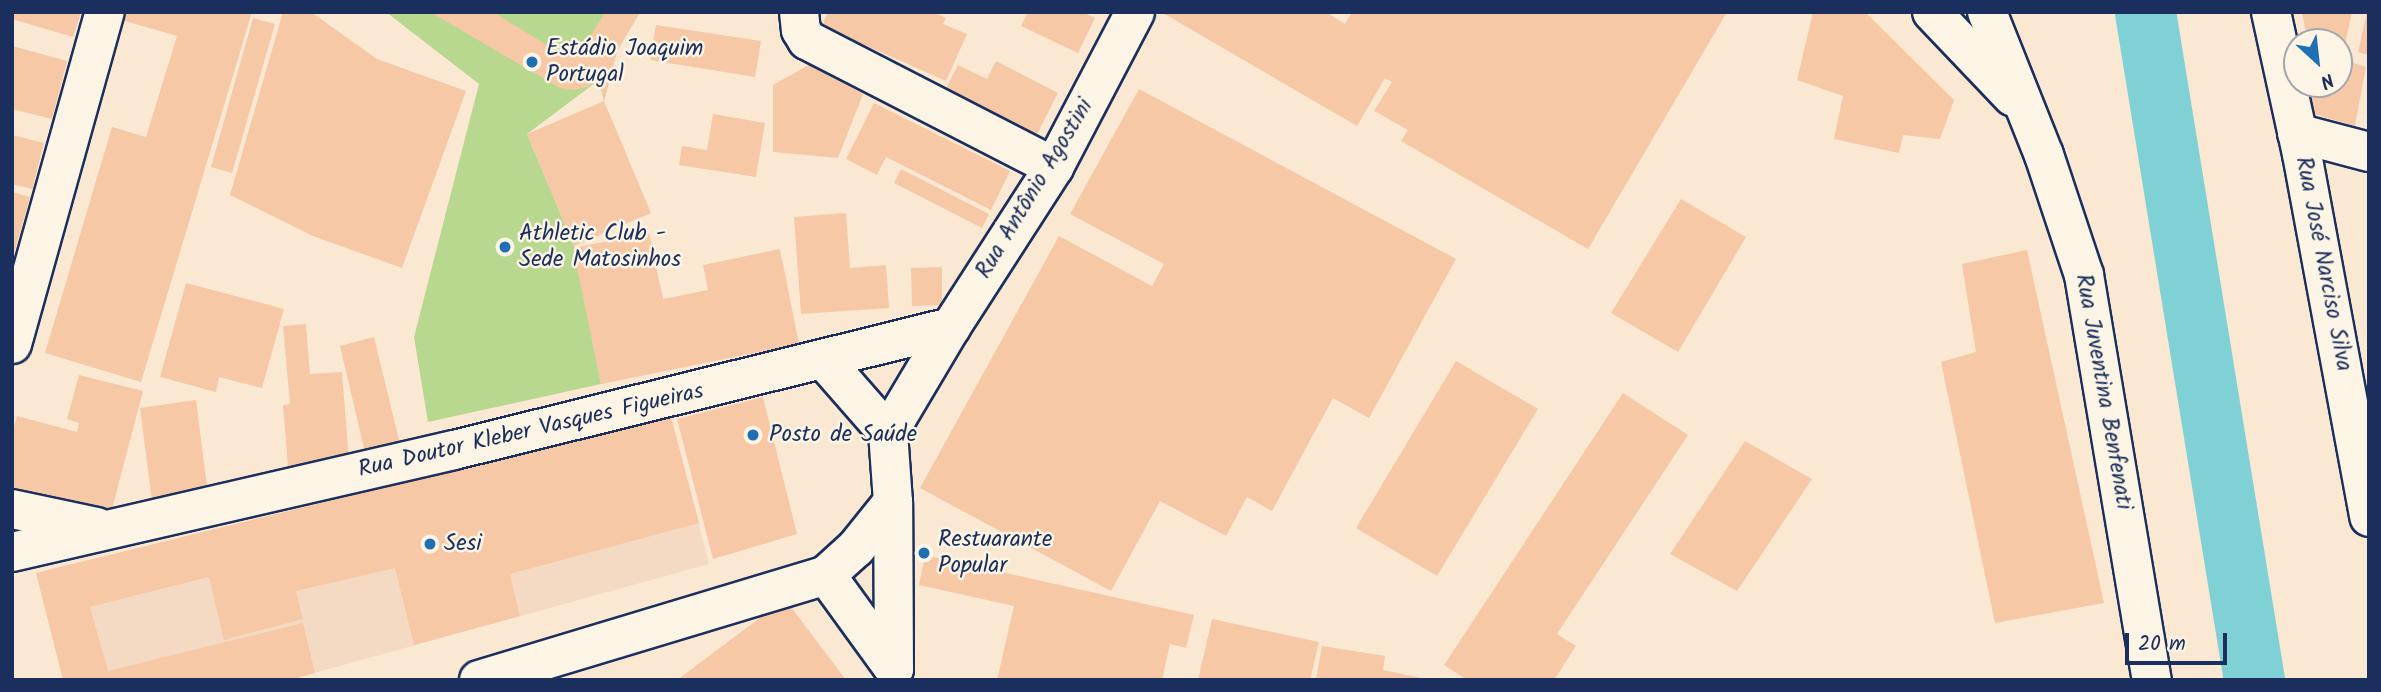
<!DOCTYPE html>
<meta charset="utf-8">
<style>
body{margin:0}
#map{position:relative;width:2381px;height:692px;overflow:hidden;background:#fae8d2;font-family:Kalam,sans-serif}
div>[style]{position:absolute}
.built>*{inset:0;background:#f5dac3}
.green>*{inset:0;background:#b8d890}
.river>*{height:61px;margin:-30.5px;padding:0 30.5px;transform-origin:30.5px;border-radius:30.5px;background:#7fd1d5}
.building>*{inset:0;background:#f6c8a6}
.roads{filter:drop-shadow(2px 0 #1b2f5e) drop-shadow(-2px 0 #1b2f5e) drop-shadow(0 2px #1b2f5e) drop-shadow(0 -2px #1b2f5e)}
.minor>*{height:38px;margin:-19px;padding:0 19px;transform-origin:19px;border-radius:19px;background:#fcf5e5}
.primary>*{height:38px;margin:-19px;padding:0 19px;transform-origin:19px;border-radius:19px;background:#fcf5e5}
.dots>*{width:19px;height:19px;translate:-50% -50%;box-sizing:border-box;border:4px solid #fcf5e5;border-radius:50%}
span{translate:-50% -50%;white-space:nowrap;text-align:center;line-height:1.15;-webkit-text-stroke:5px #fcf5e5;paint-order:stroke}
.poi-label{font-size:23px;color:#1b2f5e}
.left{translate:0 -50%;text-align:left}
.street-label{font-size:23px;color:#1b2f5e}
.frame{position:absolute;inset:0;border:14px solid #1b2f5e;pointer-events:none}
.north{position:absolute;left:2283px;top:28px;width:70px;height:70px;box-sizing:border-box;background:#fcf5e5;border:2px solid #a2a6af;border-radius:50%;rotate:153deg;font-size:19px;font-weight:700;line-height:28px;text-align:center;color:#1b2f5e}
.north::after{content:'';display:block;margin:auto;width:24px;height:32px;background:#1f6fb2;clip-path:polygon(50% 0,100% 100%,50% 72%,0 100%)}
.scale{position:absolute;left:2125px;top:633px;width:102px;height:32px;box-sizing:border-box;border:4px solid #1b2f5e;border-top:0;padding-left:9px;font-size:21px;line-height:24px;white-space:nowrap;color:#1b2f5e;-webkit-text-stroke:5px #fcf5e5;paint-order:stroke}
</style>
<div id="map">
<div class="built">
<div style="clip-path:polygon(671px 417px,709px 564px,289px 680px,63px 680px,36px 573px)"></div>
</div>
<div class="green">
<div style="clip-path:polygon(386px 12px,640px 12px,617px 51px,604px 101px,599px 80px,527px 134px,574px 246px,601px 384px,428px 422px,414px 337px,479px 84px)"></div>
</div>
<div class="river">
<div style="left:2145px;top:12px;width:677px;rotate:80.73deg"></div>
</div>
<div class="building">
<div style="clip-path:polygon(12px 12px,79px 12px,81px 13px,73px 37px,12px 19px)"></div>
<div style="clip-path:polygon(117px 12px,252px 12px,141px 382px,45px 353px,112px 127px,146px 137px,177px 36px,115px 18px)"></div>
<div style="clip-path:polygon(283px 12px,311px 12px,377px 59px,466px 91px,402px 268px,313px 236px,230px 195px)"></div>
<div style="clip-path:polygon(430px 12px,493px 12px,563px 55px,573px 57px,582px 51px,605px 12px,640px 12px,617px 51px,604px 101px,651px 213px,574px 246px,527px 134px,604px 101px,599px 80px,587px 87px,574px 90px,560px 88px)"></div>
<div style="clip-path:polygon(828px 12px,933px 12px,946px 18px,943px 24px,967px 34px,946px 81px,822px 26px)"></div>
<div style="clip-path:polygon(1028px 12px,1082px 12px,1095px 18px,1078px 53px,1021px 26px)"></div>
<div style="clip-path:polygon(1161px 12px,1326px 12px,1345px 24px,1352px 12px,1727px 12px,1588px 249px,1401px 141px,1408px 130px,1374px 111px,1392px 82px,1385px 78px,1357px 126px)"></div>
<div style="clip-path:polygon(1813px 12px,1865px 12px,1954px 100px,1940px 139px,1903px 135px,1899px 153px,1834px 139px,1843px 96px,1797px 80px)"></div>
<div style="clip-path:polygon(2302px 12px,2352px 12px,2344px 49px,2339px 47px,2339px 42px,2307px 38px)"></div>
<div style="clip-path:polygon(2367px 12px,2369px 12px,2369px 55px,2358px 52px)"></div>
<div style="clip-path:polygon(253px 18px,275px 24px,232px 173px,211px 167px)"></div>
<div style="clip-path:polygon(656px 25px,761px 41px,755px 77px,650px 60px)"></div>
<div style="clip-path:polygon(12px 46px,67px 61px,52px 119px,12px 109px)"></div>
<div style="clip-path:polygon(2339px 58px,2366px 67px,2355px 126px,2311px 113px,2310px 84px,2339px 84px)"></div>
<div style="clip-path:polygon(996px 61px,1058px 93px,1032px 144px,941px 98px,958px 65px,987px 79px)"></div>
<div style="clip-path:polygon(809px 65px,863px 94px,838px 158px,773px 152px,773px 85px)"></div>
<div style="clip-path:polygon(1139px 89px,1456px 259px,1369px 418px,1333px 398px,1272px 511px,1247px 497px,1226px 536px,1160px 501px,1111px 591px,920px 488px,1059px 236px,1152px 286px,1164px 264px,1070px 214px)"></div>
<div style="clip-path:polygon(874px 103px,1010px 171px,991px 210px,886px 157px,877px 175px,846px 159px)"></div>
<div style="clip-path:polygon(713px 114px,765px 123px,756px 177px,679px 165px,682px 146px,707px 150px)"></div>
<div style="clip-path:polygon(12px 135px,44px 143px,32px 189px,12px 184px)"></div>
<div style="clip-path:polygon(901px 169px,989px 214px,982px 228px,894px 183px)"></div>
<div style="clip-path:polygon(12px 192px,30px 197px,13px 257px,12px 256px)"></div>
<div style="clip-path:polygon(1681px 199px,1746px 237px,1678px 352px,1611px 313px)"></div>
<div style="clip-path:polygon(846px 213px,850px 268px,886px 265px,889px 308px,801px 314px,794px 217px)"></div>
<div style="clip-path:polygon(649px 233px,663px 299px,708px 290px,703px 265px,780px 249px,799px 344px,601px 384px,573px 248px)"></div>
<div style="clip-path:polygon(2027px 250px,2104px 603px,1995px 623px,1941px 362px,1976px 352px,1962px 264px)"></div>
<div style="clip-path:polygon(942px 267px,942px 305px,912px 306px,911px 268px)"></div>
<div style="clip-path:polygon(186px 283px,284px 309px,262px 388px,219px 377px,216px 392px,160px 377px)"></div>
<div style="clip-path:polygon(306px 324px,310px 374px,342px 372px,349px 461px,288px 466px,283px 405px,290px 404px,283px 326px)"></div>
<div style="clip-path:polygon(374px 337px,401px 448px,366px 457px,340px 346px)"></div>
<div style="clip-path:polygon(1456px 361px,1538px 409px,1437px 576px,1356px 528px)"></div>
<div style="clip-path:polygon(79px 375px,143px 391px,111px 513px,12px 487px,12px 433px,17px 416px,77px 432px,79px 423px,67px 419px)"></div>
<div style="clip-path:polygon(1623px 393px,1688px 435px,1557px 634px,1576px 646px,1554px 680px,1467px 680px,1444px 665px)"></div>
<div style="clip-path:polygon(763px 397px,797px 534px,713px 559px,677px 419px)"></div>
<div style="clip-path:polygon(196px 400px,209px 502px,153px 509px,140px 408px)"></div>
<div style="clip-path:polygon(671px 417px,699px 523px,510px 574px,520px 616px,414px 645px,395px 568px,296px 591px,303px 619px,224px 640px,209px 577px,90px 607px,108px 671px,303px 623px,315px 673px,290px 680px,63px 680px,36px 573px)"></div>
<div style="clip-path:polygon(1745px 441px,1812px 479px,1737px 591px,1670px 554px)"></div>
<div style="clip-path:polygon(925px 555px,1194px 615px,1186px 648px,1170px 644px,1162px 680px,997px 680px,1014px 606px,919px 585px)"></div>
<div style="clip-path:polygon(785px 599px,846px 680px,677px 680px)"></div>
<div style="clip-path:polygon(1212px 619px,1319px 642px,1310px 680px,1198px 680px)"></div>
<div style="clip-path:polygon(1322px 646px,1385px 656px,1383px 670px,1430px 680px,1316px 680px)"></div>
</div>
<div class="roads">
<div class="minor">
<div style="left:799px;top:12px;width:18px;rotate:84deg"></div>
<div style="left:801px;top:30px;width:12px;rotate:59deg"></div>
<div style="left:807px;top:40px;width:278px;rotate:27.2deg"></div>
<div style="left:1932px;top:12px;width:117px;rotate:46.4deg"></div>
<div style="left:1987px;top:12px;width:154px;rotate:68.3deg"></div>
<div style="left:2044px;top:155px;width:126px;rotate:71.6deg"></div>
<div style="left:2084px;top:275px;width:411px;rotate:80.5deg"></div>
<div style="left:2271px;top:12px;width:145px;rotate:77.7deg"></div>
<div style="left:2302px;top:154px;width:369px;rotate:79.5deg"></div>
<div style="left:2297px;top:133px;width:74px;rotate:14.8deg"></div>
<div style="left:12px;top:344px;width:345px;rotate:-74.4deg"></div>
<div style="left:826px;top:575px;width:116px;rotate:54.1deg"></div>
<div style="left:894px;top:669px;width:167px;rotate:-90.3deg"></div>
</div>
<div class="primary">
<div style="left:824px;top:360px;width:97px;rotate:48.8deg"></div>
<div style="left:12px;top:509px;width:87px;rotate:12deg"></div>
<div style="left:12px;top:552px;width:454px;rotate:-13deg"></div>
<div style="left:454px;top:450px;width:512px;rotate:-13.9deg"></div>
<div style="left:479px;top:680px;width:363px;rotate:-16.8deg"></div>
<div style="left:826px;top:575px;width:40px;rotate:-42deg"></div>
<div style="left:856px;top:548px;width:59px;rotate:-51.2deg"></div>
<div style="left:893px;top:502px;width:69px;rotate:-94.1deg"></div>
<div style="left:888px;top:433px;width:123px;rotate:-59.3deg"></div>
<div style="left:951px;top:327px;width:190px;rotate:-57.2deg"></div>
<div style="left:1054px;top:167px;width:175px;rotate:-62.4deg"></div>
</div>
</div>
<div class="dots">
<div style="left:532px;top:62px;background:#1f6fb2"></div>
<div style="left:505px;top:247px;background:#1f6fb2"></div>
<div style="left:753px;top:435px;background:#1f6fb2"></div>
<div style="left:430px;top:544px;background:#1f6fb2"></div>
<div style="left:924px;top:553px;background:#1f6fb2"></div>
</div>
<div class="poi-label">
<span class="left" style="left:546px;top:62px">Estádio Joaquim<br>Portugal</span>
<span class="left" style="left:519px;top:247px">Athletic Club -<br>Sede Matosinhos</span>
<span class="left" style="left:769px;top:435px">Posto de Saúde</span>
<span class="left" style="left:938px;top:553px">Restuarante<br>Popular</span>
<span class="left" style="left:444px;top:544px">Sesi</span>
</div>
<div class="street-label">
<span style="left:1035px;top:189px;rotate:-59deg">Rua Antônio Agostini</span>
<span style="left:2323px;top:264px;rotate:79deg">Rua José Narciso Silva</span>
<span style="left:2103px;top:392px;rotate:80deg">Rua Juventina Benfenati</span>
<span style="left:531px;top:431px;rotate:-13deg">Rua Doutor Kleber Vasques Figueiras</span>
</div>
<div class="frame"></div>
<div class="north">N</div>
<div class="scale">20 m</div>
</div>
